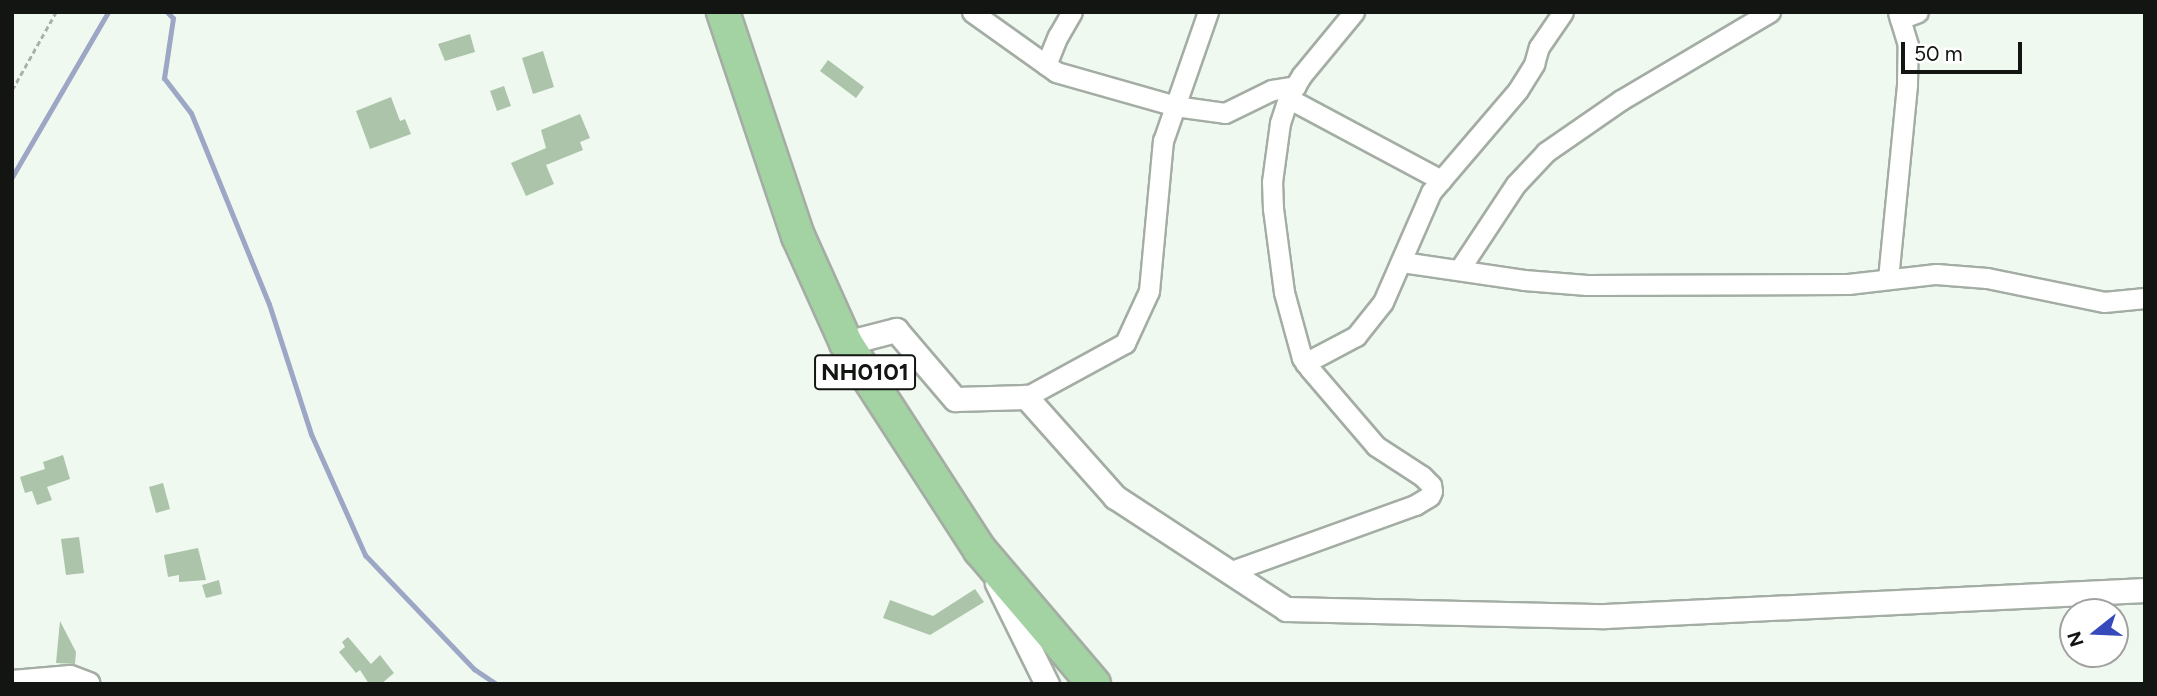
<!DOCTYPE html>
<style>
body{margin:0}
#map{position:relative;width:2157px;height:696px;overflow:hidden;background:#f0f9f0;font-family:Figtree,sans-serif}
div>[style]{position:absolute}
.stream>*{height:5px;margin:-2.5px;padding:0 2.5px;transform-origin:2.5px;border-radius:2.5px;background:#9ca7c5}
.building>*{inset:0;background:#abc4aa}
.path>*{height:2.5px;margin-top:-1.25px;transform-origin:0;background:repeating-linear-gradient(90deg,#aab1aa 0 5px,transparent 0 8.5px)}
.roads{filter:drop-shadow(2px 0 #a4ada4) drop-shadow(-2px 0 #a4ada4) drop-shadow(0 2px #a4ada4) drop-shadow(0 -2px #a4ada4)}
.minor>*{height:19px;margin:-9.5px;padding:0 9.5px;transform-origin:9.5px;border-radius:9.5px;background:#fff}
.tertiary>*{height:23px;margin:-11.5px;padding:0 11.5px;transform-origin:11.5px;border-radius:11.5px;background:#fff}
.trunk>*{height:32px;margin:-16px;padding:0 16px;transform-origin:16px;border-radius:16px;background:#a3d2a3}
span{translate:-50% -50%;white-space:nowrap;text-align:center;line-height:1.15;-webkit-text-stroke:7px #fff;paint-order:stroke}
.shield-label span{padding:2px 5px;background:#fff;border:2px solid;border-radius:5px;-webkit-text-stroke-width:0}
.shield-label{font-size:24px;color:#121512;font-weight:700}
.frame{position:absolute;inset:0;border:14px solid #121512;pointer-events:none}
.north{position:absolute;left:2059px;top:598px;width:70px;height:70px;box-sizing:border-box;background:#fff;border:2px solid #a0a1a0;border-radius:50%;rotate:252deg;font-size:19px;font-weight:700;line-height:28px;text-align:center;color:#121512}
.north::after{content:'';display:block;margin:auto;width:24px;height:32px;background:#374abc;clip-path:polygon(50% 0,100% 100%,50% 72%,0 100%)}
.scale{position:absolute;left:1901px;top:42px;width:121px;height:32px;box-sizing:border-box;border:4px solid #121512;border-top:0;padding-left:9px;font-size:21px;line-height:24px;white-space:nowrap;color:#121512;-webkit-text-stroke:5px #fff;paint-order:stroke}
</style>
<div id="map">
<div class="stream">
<div style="left:167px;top:12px;width:8px;rotate:45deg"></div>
<div style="left:173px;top:18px;width:61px;rotate:98.5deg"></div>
<div style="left:164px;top:78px;width:44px;rotate:52.4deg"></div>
<div style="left:191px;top:113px;width:206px;rotate:67.8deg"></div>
<div style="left:269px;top:304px;width:137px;rotate:72.1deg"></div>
<div style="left:311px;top:434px;width:133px;rotate:65.9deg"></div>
<div style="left:365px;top:555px;width:158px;rotate:46.3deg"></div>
<div style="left:474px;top:669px;width:27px;rotate:34deg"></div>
<div style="left:12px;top:177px;width:191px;rotate:-59.8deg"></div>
</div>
<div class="building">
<div style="clip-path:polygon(470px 34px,475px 52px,445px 61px,438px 44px)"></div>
<div style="clip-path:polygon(543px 51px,554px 87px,533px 94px,522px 58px)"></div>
<div style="clip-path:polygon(828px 60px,864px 87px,856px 98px,820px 71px)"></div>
<div style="clip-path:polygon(504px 86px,511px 106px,497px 111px,490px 91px)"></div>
<div style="clip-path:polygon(391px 97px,400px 121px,405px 119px,411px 134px,370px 149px,356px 111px)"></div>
<div style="clip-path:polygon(580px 114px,590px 138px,580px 142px,583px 150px,546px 165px,554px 184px,526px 196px,511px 163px,546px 148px,541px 130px)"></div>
<div style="clip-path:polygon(63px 455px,70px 479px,47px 487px,52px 500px,37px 505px,32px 491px,25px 493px,20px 477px,45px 469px,43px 462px)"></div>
<div style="clip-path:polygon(163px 483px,170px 509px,156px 513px,149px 487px)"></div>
<div style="clip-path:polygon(79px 537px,84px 573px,66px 575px,61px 539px)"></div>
<div style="clip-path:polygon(198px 548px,206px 580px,179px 582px,179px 575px,168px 577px,164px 555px)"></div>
<div style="clip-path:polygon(219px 580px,222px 594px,206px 598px,202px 585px)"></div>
<div style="clip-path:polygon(975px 589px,984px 602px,930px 635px,883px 618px,890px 600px,933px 616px)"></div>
<div style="clip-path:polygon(60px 621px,76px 652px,75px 664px,56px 663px)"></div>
<div style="clip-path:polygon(348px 637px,371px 664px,380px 655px,394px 673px,381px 684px,369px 684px,360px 670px,356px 673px,339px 652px,345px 647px,342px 642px)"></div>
</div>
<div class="path">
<div style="left:12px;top:90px;width:90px;rotate:-60.6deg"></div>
</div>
<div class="roads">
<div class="minor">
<div style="left:972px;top:12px;width:103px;rotate:35.5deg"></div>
<div style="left:1056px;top:72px;width:124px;rotate:15.9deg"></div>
<div style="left:1175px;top:106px;width:50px;rotate:8deg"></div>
<div style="left:1225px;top:113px;width:52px;rotate:-26.1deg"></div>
<div style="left:1272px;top:90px;width:24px;rotate:-9deg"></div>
<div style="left:1900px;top:19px;width:19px;rotate:-21deg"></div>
<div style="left:1046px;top:65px;width:31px;rotate:-68deg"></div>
<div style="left:1058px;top:36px;width:28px;rotate:-60deg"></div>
<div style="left:1288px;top:98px;width:174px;rotate:28.2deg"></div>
<div style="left:1402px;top:262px;width:123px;rotate:8.4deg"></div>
<div style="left:1524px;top:280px;width:63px;rotate:4.5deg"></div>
<div style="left:1587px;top:285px;width:261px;rotate:-0.2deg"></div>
<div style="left:1848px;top:284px;width:89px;rotate:-6.5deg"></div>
<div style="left:1936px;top:274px;width:51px;rotate:4.5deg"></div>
<div style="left:1987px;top:278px;width:119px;rotate:11.6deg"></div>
<div style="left:2104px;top:302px;width:41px;rotate:-5.6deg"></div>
<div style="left:1459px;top:270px;width:103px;rotate:-56.5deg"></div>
<div style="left:1516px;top:184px;width:44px;rotate:-46.8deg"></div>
<div style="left:1546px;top:152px;width:91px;rotate:-34.7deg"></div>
<div style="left:1621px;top:100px;width:173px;rotate:-30.6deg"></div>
<div style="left:1888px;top:279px;width:196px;rotate:-84.4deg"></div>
<div style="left:1907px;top:84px;width:39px;rotate:-89deg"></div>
<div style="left:1908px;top:45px;width:34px;rotate:-107deg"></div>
<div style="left:1305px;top:363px;width:58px;rotate:-27.9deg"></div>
<div style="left:1356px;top:336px;width:43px;rotate:-51.5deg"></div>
<div style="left:1383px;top:302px;width:120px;rotate:-66.4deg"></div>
<div style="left:1431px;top:192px;width:134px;rotate:-49.5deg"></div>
<div style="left:1518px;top:90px;width:31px;rotate:-58deg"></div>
<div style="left:1534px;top:64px;width:18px;rotate:-74deg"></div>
<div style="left:1539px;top:47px;width:42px;rotate:-55.6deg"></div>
<div style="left:1026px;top:397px;width:113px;rotate:-28.6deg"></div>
<div style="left:1125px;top:343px;width:57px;rotate:-65.2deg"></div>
<div style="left:1149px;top:291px;width:151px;rotate:-84.7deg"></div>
<div style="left:1163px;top:141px;width:137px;rotate:-70.8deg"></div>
<div style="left:1229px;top:572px;width:198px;rotate:-19.8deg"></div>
<div style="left:1415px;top:505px;width:17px;rotate:-31deg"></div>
<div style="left:1430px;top:496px;width:5px;rotate:-68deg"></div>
<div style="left:1432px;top:491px;width:6px;rotate:-99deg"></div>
<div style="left:1431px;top:485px;width:13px;rotate:-135deg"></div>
<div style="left:1422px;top:476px;width:55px;rotate:-146.9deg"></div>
<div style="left:1376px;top:446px;width:101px;rotate:-130.6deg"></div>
<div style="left:1310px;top:369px;width:14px;rotate:-126deg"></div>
<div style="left:1302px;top:358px;width:68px;rotate:-105.3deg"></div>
<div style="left:1284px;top:292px;width:84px;rotate:-97.5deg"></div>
<div style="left:1273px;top:209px;width:27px;rotate:-92deg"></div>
<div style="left:1272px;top:182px;width:60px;rotate:-82.3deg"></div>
<div style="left:1280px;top:123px;width:26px;rotate:-72deg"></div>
<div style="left:1288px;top:98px;width:27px;rotate:-59deg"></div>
<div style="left:1302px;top:75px;width:82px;rotate:-50.5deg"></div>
</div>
<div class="tertiary">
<div style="left:846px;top:343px;width:52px;rotate:-14.6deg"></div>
<div style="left:896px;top:330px;width:91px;rotate:49.5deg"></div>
<div style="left:955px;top:399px;width:71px;rotate:-1.6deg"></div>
<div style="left:1026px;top:397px;width:134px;rotate:48.3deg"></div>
<div style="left:1115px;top:497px;width:204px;rotate:33.2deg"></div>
<div style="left:1286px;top:609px;width:319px;rotate:1.3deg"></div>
<div style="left:1605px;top:616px;width:541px;rotate:-2.76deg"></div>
<div style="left:997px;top:583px;width:113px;rotate:63.7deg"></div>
<div style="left:12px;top:682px;width:58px;rotate:-4.9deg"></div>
<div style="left:70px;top:677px;width:19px;rotate:21deg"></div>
</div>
<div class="trunk">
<div style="left:723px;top:12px;width:236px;rotate:71.5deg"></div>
<div style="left:798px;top:236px;width:117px;rotate:65.8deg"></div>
<div style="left:846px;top:343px;width:247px;rotate:57.1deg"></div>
<div style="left:980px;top:550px;width:176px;rotate:49.6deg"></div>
</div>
</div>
<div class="shield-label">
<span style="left:865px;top:372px">NH0101</span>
</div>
<div class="frame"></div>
<div class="north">N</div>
<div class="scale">50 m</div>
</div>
